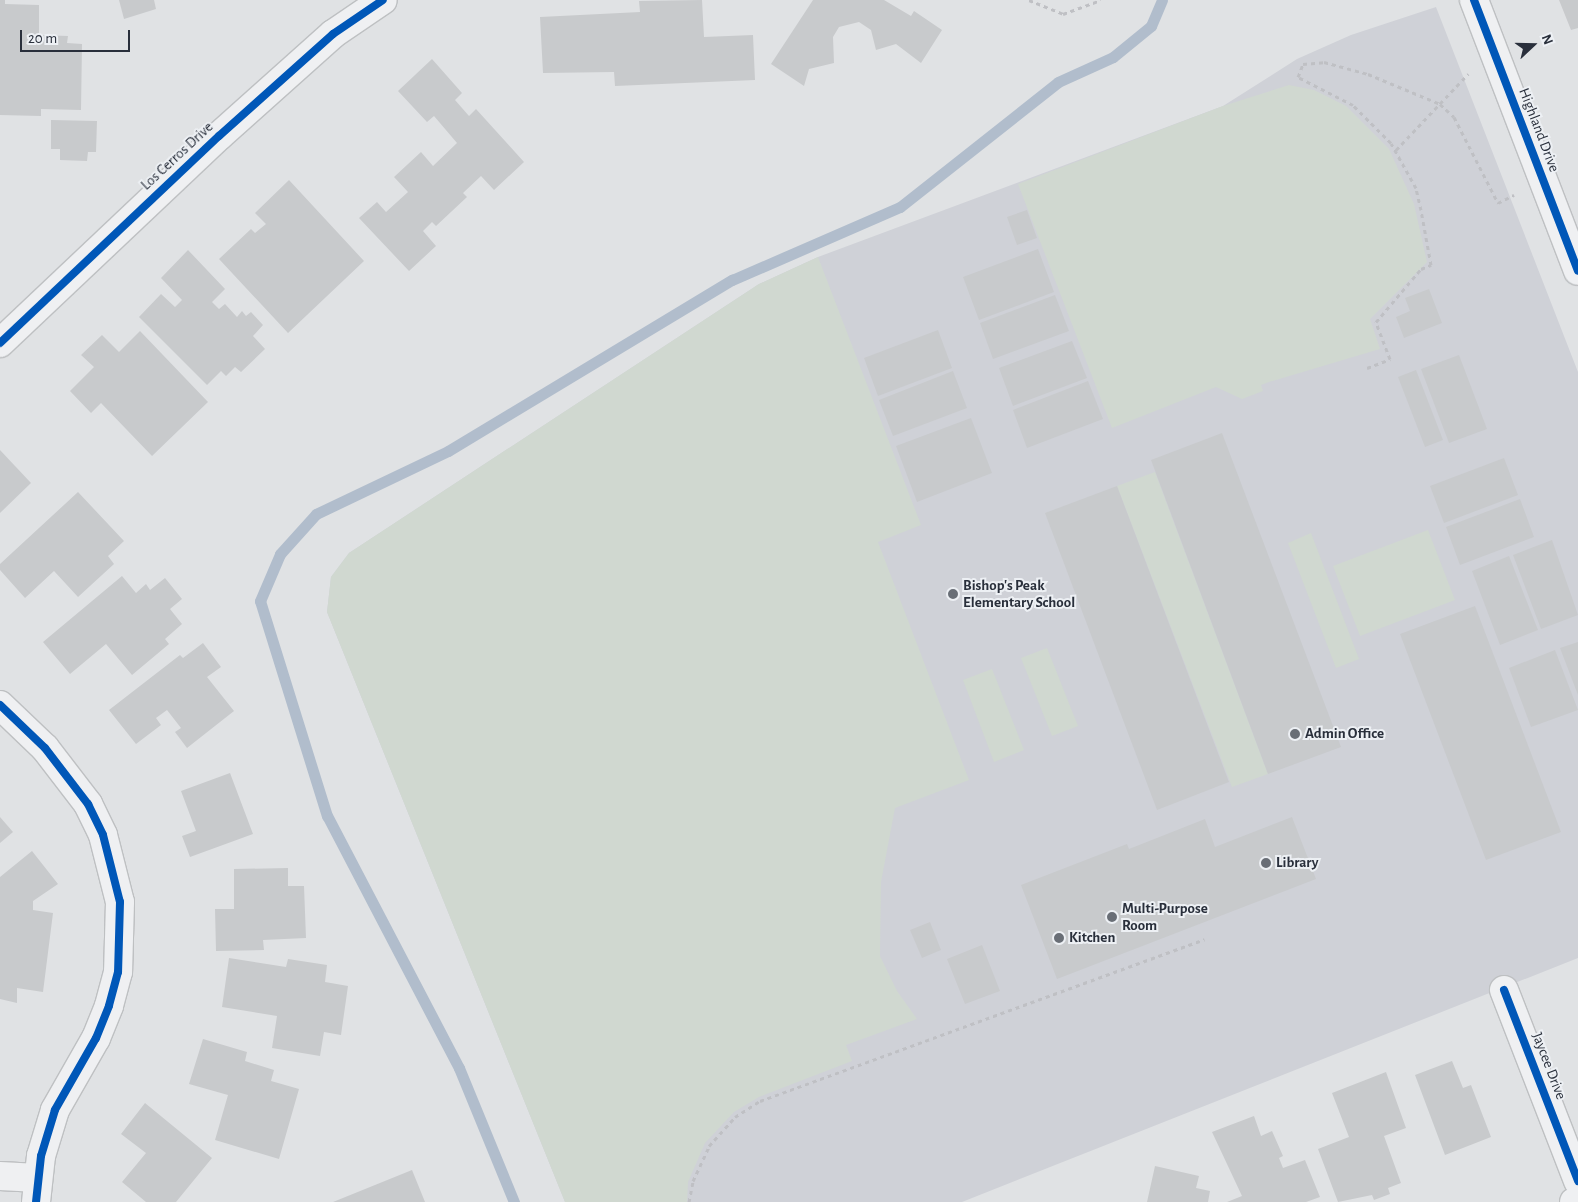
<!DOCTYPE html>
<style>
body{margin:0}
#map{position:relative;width:1578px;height:1202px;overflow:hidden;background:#e0e2e4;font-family:"Alegreya Sans",sans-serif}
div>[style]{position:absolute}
.built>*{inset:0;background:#cfd1d7}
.green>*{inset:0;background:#d0d8d0}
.stream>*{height:11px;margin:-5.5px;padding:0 5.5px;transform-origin:5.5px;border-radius:5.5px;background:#b1bdcc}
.building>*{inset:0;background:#c8cacc}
.path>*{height:3px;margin-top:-1.5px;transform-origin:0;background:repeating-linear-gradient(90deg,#bfc0c4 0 4px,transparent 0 8px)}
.roads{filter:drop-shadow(1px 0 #bec0c2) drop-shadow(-1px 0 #bec0c2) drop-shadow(0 1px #bec0c2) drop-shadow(0 -1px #bec0c2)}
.minor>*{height:28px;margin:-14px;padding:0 14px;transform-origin:14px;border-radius:14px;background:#eff0f2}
.cycleway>*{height:8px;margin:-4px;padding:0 4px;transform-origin:4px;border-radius:4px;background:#0057b8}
.dots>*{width:14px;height:14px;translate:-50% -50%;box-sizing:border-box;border:2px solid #edf0f4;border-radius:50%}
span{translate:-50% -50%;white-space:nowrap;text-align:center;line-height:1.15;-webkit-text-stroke:4px #edf0f4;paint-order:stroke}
.street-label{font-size:15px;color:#292f3b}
.poi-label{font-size:15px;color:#292f3b;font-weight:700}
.left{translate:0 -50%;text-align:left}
.north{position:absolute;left:1508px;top:20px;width:50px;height:50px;-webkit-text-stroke:4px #edf0f4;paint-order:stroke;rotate:69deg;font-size:14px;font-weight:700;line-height:20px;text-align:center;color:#292f3b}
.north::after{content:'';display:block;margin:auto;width:18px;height:22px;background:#292f3b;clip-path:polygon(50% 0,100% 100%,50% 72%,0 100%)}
.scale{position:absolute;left:20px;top:30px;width:110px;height:22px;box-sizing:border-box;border:2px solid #292f3b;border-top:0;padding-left:6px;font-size:15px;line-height:18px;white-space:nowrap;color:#292f3b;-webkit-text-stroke:4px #edf0f4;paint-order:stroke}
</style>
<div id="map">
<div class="built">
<div style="clip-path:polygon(1436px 7px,1578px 372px,1578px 958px,962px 1202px,565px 1202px,327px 612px,331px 577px,349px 553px,759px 284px,818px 257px,1223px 106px,1297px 59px,1351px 35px)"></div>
</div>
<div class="green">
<div style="clip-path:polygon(1289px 85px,1314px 90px,1346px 106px,1389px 149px,1414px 204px,1427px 262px,1370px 319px,1380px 349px,1269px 382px,1261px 385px,1263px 391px,1242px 399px,1216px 387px,1112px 428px,1018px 184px,1223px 106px)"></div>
<div style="clip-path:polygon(818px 257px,921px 525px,878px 542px,969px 780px,895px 808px,881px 882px,880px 956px,897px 991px,917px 1019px,846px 1045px,852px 1061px,759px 1097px,734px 1112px,705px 1143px,688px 1182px,687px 1202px,565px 1202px,327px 612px,331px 577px,349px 553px,759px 284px)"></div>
<div style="clip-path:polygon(1155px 472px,1268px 774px,1232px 787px,1117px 486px)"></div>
<div style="clip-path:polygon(1428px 530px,1455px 600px,1360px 636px,1333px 566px)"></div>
<div style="clip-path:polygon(1311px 533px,1359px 659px,1336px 668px,1288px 543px)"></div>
<div style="clip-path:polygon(1047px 648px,1078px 726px,1052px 736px,1021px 658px)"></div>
<div style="clip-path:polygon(992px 669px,1024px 750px,994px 762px,963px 680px)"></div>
</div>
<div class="stream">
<div style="left:514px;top:1202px;width:145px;rotate:-112.3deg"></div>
<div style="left:459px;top:1068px;width:284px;rotate:-117.6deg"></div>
<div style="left:327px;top:816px;width:225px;rotate:-107.3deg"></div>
<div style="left:260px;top:601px;width:51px;rotate:-66.9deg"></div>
<div style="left:280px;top:554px;width:54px;rotate:-48deg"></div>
<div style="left:316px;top:514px;width:146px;rotate:-25.5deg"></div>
<div style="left:448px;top:451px;width:332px;rotate:-31.1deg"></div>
<div style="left:732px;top:280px;width:183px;rotate:-23.5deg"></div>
<div style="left:900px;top:207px;width:201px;rotate:-38.3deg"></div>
<div style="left:1058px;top:82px;width:60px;rotate:-24.4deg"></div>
<div style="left:1113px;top:57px;width:49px;rotate:-39.2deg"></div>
<div style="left:1151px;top:26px;width:28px;rotate:-67deg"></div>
</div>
<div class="building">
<div style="clip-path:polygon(0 0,5px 0,5px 4px,39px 5px,39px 35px,68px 36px,67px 43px,82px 44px,81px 110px,41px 109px,41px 116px,0 115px)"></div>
<div style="clip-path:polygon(119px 0,154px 0,156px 9px,124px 19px)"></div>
<div style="clip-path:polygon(702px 0,704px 37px,753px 35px,755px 80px,615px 86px,614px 72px,543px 73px,540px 17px,640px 12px,639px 1px)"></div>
<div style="clip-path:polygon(813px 0,884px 0,911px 16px,914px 11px,942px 30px,921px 63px,896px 44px,876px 50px,871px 30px,859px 22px,839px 27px,833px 37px,834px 63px,809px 69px,804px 86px,771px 64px)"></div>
<div style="clip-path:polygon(1559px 0,1578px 0,1578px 28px,1571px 30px)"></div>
<div style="clip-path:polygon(432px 59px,462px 93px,455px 100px,469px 116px,476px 109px,524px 162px,494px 190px,481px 176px,463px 193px,467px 197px,436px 226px,432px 222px,423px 231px,436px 246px,409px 271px,359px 218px,377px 202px,386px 212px,408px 192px,394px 177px,421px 152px,433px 166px,457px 143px,434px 116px,427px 122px,398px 91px)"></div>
<div style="clip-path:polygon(51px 120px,97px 121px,96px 152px,88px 152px,87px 161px,60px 160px,60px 149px,51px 149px)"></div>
<div style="clip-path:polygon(289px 180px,364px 261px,288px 333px,219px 259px,251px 229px,255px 233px,266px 224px,255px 213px)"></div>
<div style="clip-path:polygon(1027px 210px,1037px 238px,1017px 245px,1007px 217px)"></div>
<div style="clip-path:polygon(1038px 249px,1054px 292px,979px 320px,963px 277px)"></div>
<div style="clip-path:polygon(188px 250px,225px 289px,212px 302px,219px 309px,225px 304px,237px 317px,242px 311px,246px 316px,251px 312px,263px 325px,253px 336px,265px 349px,241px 372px,235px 367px,226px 376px,221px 371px,207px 385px,139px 317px,161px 294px,175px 307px,182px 300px,161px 278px)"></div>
<div style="clip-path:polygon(1429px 289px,1442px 323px,1404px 338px,1396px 317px,1410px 311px,1405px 298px)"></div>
<div style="clip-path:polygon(1055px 295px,1069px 331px,993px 359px,980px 323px)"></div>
<div style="clip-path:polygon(938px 330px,952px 368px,878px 396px,864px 358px)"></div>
<div style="clip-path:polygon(140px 331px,208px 402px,152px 456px,101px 403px,91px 413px,70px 391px,94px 367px,81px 355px,102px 335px,119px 352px)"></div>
<div style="clip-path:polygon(1072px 341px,1087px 378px,1013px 406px,999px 368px)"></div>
<div style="clip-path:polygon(1459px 355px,1487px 429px,1449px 443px,1421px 369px)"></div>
<div style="clip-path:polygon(1416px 370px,1443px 440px,1425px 447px,1398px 377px)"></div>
<div style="clip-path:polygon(953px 371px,967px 408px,893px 436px,879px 400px)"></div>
<div style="clip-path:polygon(1088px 381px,1103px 419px,1027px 448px,1013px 410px)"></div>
<div style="clip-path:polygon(971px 418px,992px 473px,917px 502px,896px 446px)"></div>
<div style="clip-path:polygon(1222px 433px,1341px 747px,1268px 774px,1151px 460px)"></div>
<div style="clip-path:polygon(0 450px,31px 483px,0 513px)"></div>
<div style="clip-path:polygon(1504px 458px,1518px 495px,1444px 523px,1430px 486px)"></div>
<div style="clip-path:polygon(1117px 486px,1229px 782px,1157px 810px,1045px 513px)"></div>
<div style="clip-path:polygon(78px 492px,124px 541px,108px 556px,114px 564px,78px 597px,54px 571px,25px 598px,0 570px,0 564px)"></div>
<div style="clip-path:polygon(1520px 499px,1534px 537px,1460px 565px,1446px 527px)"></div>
<div style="clip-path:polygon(1552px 540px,1578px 615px,1541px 629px,1513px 555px)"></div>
<div style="clip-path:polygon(1509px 556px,1538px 630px,1500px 645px,1472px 571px)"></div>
<div style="clip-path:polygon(122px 576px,136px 593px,146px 584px,150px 590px,165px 578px,182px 599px,170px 609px,182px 624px,165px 639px,169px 644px,132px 675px,106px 644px,70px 674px,43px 642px)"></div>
<div style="clip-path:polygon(1475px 606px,1561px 832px,1486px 860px,1400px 634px)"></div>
<div style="clip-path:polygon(1578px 642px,1578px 695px,1560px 648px)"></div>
<div style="clip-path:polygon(203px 643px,221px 667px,207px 677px,234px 711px,187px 748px,175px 732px,181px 728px,167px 710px,156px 718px,161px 725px,136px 744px,109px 710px,180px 655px,183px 658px)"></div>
<div style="clip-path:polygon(1555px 650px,1578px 710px,1531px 727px,1509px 668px)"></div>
<div style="clip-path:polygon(230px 773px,253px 834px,190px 857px,182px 836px,196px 831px,181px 791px)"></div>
<div style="clip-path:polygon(0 817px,13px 832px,0 843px)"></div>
<div style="clip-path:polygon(1292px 817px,1316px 879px,1057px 979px,1021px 885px,1127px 844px,1129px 849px,1205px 819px,1215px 847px)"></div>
<div style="clip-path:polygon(32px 851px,58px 884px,33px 901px,33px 910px,53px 913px,43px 992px,17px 988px,17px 1003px,0 999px,0 877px)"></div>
<div style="clip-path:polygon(288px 868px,288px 886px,304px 886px,306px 938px,263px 940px,264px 950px,216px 951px,215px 909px,234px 909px,234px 869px)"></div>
<div style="clip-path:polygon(930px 922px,941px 950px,922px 958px,910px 930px)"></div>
<div style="clip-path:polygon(982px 945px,1000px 991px,965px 1004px,947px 959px)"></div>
<div style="clip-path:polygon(229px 958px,286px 967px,288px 959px,327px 965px,325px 982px,348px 986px,341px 1035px,324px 1032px,320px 1056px,272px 1048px,277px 1016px,222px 1007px)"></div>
<div style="clip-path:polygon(203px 1039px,247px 1052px,245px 1061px,274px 1070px,271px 1081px,299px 1089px,279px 1159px,215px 1140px,228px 1095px,189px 1084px)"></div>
<div style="clip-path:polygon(1452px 1061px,1463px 1088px,1471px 1085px,1491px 1137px,1445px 1155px,1415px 1075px)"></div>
<div style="clip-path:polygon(1386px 1072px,1406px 1128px,1384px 1136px,1401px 1183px,1388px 1188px,1390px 1194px,1374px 1200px,1372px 1195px,1338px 1202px,1318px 1149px,1349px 1137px,1332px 1093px)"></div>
<div style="clip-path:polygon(145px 1103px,212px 1158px,176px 1202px,146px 1202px,122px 1182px,146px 1153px,121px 1134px)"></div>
<div style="clip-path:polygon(1254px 1116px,1261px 1136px,1272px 1131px,1283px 1156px,1279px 1158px,1283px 1168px,1305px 1160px,1320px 1197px,1306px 1202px,1227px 1202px,1242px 1196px,1212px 1132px)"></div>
<div style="clip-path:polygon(1155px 1166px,1199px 1176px,1196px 1188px,1210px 1191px,1208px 1202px,1147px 1202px)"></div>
<div style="clip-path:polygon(412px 1170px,425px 1202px,333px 1202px)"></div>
</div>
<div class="path">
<div style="left:1029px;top:0;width:37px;rotate:22deg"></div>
<div style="left:1063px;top:14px;width:40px;rotate:-20.2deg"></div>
<div style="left:1396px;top:150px;width:105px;rotate:-46.5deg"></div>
<div style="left:1367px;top:368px;width:25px;rotate:-21deg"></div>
<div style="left:1390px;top:359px;width:40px;rotate:-111deg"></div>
<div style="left:1376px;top:322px;width:70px;rotate:-49.7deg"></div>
<div style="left:1421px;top:269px;width:11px;rotate:-22deg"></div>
<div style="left:1431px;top:265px;width:56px;rotate:-100.3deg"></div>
<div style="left:1421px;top:210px;width:23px;rotate:-103deg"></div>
<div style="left:1416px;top:188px;width:51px;rotate:-119.1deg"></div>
<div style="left:1391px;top:143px;width:54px;rotate:-135deg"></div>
<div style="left:1353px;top:105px;width:62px;rotate:-153deg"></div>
<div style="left:1298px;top:77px;width:14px;rotate:-69deg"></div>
<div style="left:1303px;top:64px;width:21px;rotate:-5deg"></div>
<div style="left:1324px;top:62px;width:46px;rotate:15.3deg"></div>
<div style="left:1368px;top:74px;width:78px;rotate:22.6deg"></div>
<div style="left:1440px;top:104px;width:19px;rotate:43deg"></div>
<div style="left:1454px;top:117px;width:97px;rotate:62.9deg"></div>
<div style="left:1498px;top:203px;width:18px;rotate:-27deg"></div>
<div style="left:689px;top:1202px;width:21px;rotate:-79deg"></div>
<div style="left:693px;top:1181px;width:38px;rotate:-65deg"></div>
<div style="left:709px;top:1146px;width:39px;rotate:-48deg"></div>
<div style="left:735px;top:1117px;width:30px;rotate:-33deg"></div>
<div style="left:760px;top:1101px;width:473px;rotate:-20deg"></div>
</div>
<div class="roads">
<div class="minor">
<div style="left:1474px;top:0;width:290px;rotate:69deg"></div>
<div style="left:0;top:343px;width:301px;rotate:-43.4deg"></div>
<div style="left:219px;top:136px;width:153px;rotate:-41.8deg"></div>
<div style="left:333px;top:34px;width:60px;rotate:-34.2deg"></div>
<div style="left:0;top:705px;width:62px;rotate:43.7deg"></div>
<div style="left:45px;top:748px;width:71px;rotate:52.5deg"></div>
<div style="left:88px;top:804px;width:34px;rotate:64deg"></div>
<div style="left:103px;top:835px;width:69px;rotate:75.8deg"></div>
<div style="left:120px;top:902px;width:70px;rotate:91.6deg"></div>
<div style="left:118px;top:972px;width:35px;rotate:105deg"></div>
<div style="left:109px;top:1006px;width:35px;rotate:112deg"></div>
<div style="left:96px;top:1038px;width:83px;rotate:119.7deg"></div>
<div style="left:55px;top:1110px;width:48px;rotate:106.9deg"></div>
<div style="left:41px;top:1156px;width:46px;rotate:96.2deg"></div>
<div style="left:1504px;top:990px;width:205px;rotate:68.8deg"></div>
<div style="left:0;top:1176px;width:38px;rotate:3deg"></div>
<div style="left:1574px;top:1202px;width:4px;rotate:-27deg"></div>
</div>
</div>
<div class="cycleway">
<div style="left:1474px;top:0;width:290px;rotate:69deg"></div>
<div style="left:0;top:343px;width:301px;rotate:-43.4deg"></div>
<div style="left:219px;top:136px;width:153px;rotate:-41.8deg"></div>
<div style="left:333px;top:34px;width:60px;rotate:-34.2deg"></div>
<div style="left:0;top:705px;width:62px;rotate:43.7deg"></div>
<div style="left:45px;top:748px;width:71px;rotate:52.5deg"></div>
<div style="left:88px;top:804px;width:34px;rotate:64deg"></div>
<div style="left:103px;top:835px;width:69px;rotate:75.8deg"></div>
<div style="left:120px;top:902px;width:70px;rotate:91.6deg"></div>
<div style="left:118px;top:972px;width:35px;rotate:105deg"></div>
<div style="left:109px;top:1006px;width:35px;rotate:112deg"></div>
<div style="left:96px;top:1038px;width:83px;rotate:119.7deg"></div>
<div style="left:55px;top:1110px;width:48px;rotate:106.9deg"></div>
<div style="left:41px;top:1156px;width:46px;rotate:96.2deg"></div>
<div style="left:1504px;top:990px;width:205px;rotate:68.8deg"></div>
</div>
<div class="dots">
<div style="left:953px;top:594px;background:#696e76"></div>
<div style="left:1295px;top:734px;background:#696e76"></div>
<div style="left:1266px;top:863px;background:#696e76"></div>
<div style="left:1112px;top:917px;background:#696e76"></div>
<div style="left:1059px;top:938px;background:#696e76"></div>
</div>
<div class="street-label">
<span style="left:1539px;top:130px;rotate:69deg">Highland Drive</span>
<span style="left:177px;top:156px;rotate:-43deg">Los Cerros Drive</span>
<span style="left:1549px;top:1066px;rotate:69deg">Jaycee Drive</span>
</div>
<div class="poi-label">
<span class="left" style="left:963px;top:594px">Bishop's Peak<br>Elementary School</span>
<span class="left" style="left:1305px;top:734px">Admin Office</span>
<span class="left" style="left:1276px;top:863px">Library</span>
<span class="left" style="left:1122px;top:917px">Multi-Purpose<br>Room</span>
<span class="left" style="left:1069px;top:938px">Kitchen</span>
</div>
<div class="north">N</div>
<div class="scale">20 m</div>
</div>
